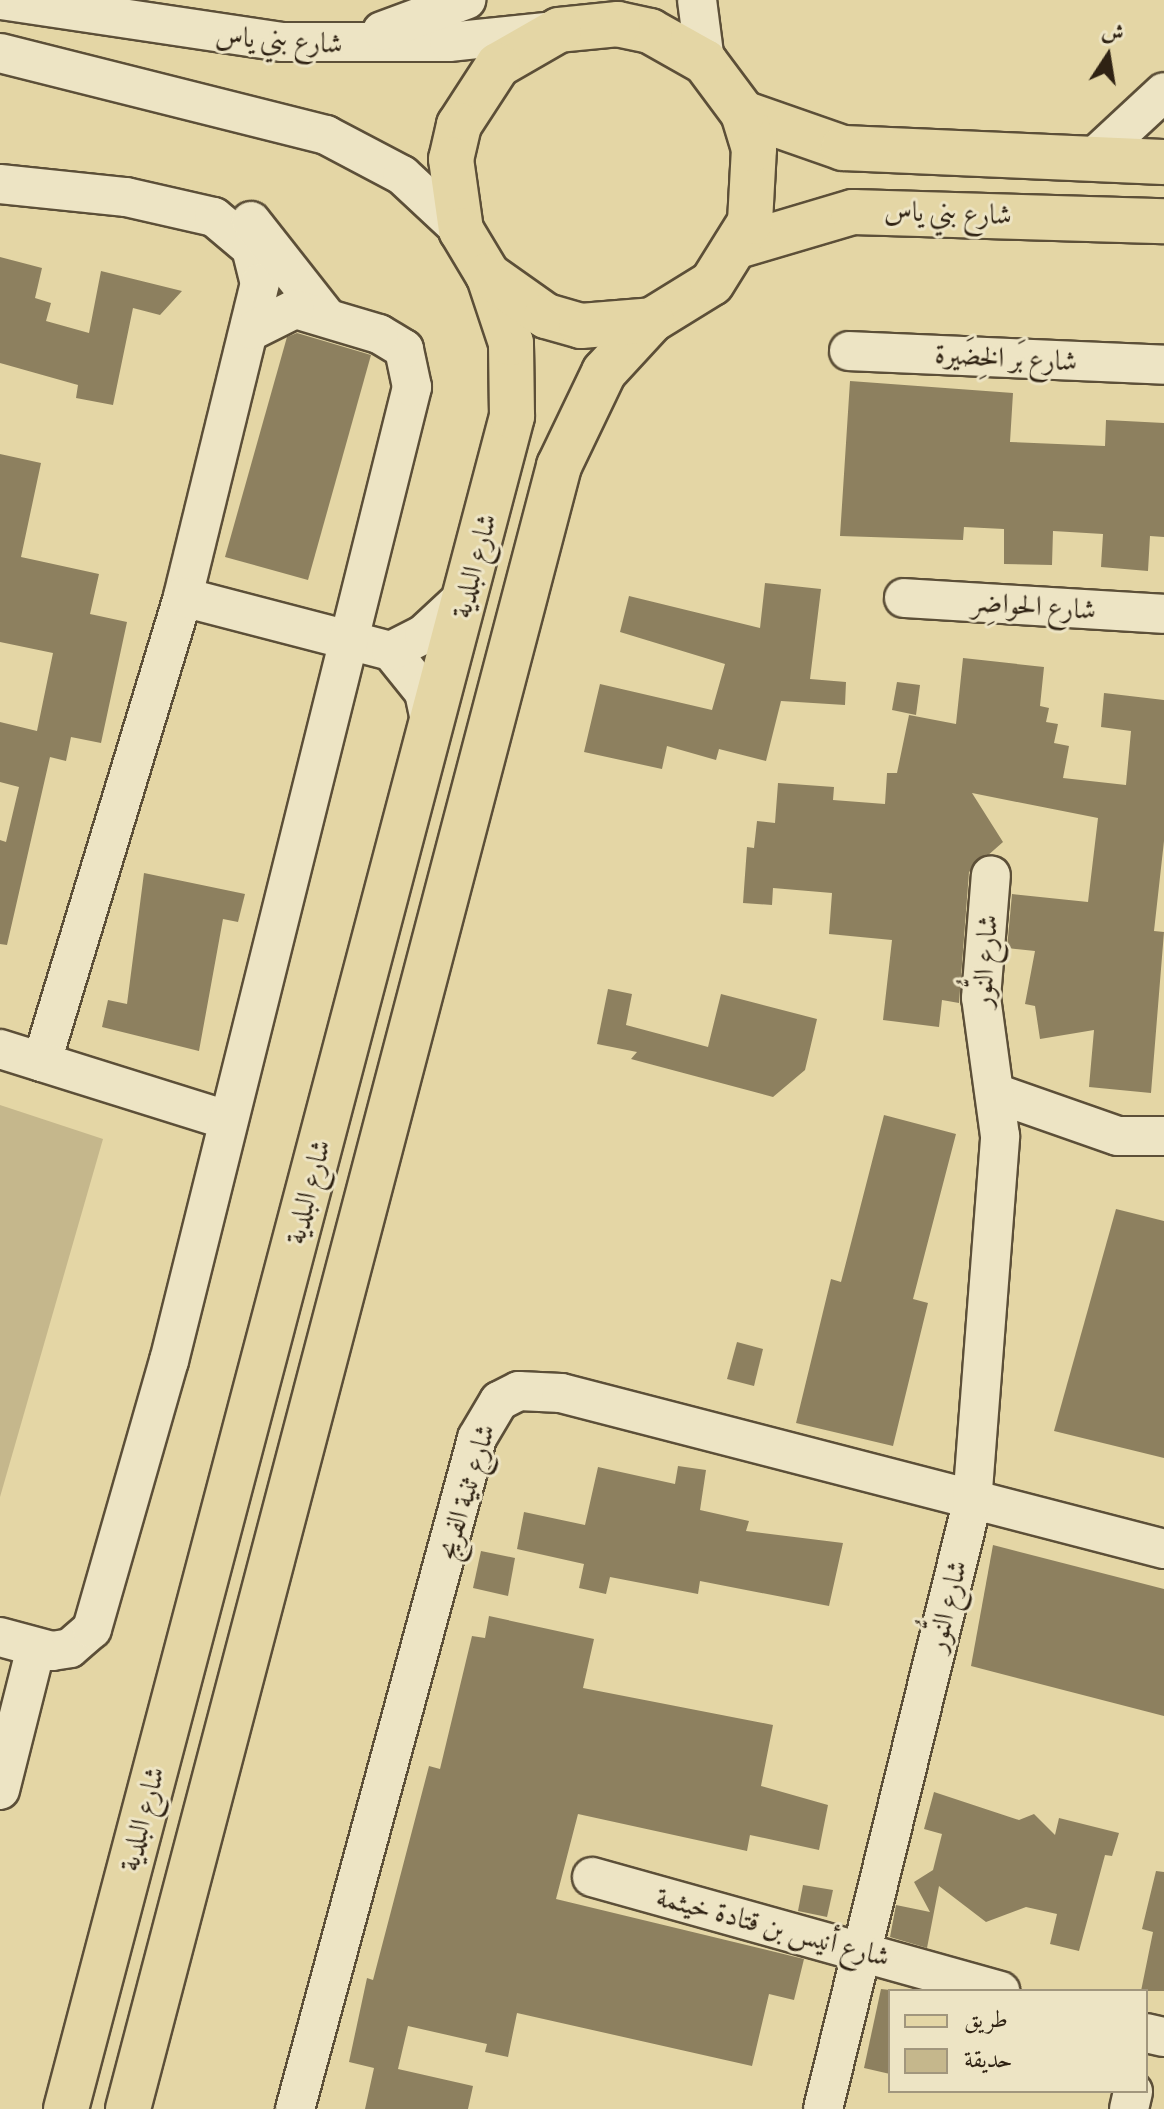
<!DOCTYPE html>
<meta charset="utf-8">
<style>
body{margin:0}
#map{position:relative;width:1164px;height:2109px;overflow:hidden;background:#e4d6a5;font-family:Alegreya,Amiri,serif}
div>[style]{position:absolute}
.green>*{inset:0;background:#c5b78c}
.building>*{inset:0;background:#8d805f}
.roads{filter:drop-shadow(2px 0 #5c4f38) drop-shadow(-2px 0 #5c4f38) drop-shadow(0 2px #5c4f38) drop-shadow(0 -2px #5c4f38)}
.minor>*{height:38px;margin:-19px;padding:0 19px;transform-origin:19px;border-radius:19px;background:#ede4c4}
.major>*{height:44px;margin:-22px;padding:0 22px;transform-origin:22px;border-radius:22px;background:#e4d6a5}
span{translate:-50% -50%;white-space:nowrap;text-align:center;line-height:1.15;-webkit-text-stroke:6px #ede4c4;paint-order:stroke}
.street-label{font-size:28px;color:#2f2213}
.legend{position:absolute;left:888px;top:1989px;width:260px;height:104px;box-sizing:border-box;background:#ede4c4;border:2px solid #a1967d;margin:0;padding:10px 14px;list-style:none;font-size:24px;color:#2f2213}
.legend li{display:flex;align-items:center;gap:16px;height:40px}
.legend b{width:40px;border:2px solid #a1967d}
.north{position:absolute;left:1068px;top:16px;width:80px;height:80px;-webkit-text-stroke:6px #ede4c4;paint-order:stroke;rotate:12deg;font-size:22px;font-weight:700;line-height:32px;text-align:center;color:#2f2213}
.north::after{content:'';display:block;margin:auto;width:28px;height:36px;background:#2f2213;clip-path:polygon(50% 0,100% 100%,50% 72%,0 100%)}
</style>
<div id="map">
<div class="green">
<div style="clip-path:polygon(0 1105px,103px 1139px,0 1497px)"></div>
</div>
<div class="building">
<div style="clip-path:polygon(0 257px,42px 268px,35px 298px,51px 303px,46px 321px,89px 333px,101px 271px,182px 291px,160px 315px,133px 308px,113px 405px,76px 398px,78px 385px,0 363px)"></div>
<div style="clip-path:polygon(297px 333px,371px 355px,308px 580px,225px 557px,287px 337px)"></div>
<div style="clip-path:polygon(850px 381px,1013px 393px,1010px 442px,1105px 446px,1106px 420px,1164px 423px,1164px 537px,1150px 536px,1148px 571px,1101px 567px,1103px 534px,1053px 531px,1052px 565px,1004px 564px,1004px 529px,964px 527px,963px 540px,840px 536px)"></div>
<div style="clip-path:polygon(0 454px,41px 463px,21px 557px,99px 574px,90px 614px,127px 622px,101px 743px,71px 737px,66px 761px,50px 757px,7px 945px,0 944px,0 840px,6px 842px,19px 787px,0 782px,0 722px,37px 731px,53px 653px,0 642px)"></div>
<div style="clip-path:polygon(765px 583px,821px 589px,810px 679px,846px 682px,845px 705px,781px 701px,766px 761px,719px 749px,716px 760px,667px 746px,662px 769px,584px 752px,600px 684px,712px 710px,725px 664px,620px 632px,629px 596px,760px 628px)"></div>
<div style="clip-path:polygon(963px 658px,1044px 667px,1040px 706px,1049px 708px,1046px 722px,1058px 724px,1054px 743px,1069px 746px,1063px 778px,1126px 785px,1131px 731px,1101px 727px,1104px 693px,1164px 700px,1164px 841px,1154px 931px,1164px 932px,1151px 1093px,1089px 1087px,1094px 1030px,1040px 1039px,1035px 1006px,1025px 1004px,1035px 951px,1007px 948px,1012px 894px,1088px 902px,1098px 818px,972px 793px,1003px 842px,969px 872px,959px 1003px,942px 1000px,939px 1027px,883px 1020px,892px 940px,829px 934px,832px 893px,773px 888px,772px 905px,743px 903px,747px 847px,754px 848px,757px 821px,775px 823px,778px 783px,834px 787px,833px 800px,885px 804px,887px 773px,897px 773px,909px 715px,956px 724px)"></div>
<div style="clip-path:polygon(897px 682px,920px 685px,916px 715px,892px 710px)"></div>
<div style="clip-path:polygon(144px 873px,245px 894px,238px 922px,223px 919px,199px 1051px,102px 1027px,108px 1000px,127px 1004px)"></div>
<div style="clip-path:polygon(608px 989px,632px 994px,626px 1025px,708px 1047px,721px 994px,817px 1019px,805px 1070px,773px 1097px,631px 1059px,637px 1052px,597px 1044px)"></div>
<div style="clip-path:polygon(884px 1115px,956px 1134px,913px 1299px,928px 1303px,893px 1446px,796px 1423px,831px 1279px,841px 1282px)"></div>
<div style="clip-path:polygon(1116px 1209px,1164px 1221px,1164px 1458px,1054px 1431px)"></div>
<div style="clip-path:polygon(737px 1342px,763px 1349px,754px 1386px,727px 1379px)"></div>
<div style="clip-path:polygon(678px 1466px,706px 1470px,700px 1510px,749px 1521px,746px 1531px,843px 1543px,829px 1606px,700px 1581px,698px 1594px,610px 1577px,606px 1594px,579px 1588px,584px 1564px,517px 1549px,524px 1512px,585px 1525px,598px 1467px,675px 1484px)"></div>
<div style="clip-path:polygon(993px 1545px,1164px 1589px,1164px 1716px,971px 1666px)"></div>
<div style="clip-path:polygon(481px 1551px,515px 1558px,508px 1596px,473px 1588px)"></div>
<div style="clip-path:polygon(489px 1616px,594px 1639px,583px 1688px,773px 1725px,761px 1786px,828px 1805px,819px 1850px,750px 1835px,747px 1851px,578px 1814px,556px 1899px,804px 1959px,794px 2000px,769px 1994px,752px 2066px,517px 2013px,508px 2057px,485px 2052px,487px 2044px,408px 2026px,398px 2069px,473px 2086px,468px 2109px,365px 2109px,374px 2068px,349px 2062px,367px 1978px,373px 1980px,429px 1766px,440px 1769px,472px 1636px,485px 1638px)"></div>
<div style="clip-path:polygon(934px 1792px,1019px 1820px,1034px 1814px,1055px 1835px,1059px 1818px,1119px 1833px,1112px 1856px,1105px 1855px,1079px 1951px,1050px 1944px,1057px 1914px,1026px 1907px,986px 1922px,939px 1886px,927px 1948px,890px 1937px,896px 1905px,930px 1912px,914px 1882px,933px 1870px,942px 1834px,924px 1829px)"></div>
<div style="clip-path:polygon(1156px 1871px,1164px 1872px,1164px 1991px,1141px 1991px,1153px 1932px,1142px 1929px)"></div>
<div style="clip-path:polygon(803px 1885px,833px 1890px,827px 1917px,798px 1911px)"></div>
<div style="clip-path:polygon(881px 1989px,890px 1990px,890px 2074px,864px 2068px)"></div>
</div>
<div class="roads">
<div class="minor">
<div style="left:1px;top:0;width:283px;rotate:8.5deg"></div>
<div style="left:281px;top:42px;width:168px"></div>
<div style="left:449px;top:42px;width:105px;rotate:-6deg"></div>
<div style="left:697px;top:0;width:63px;rotate:82.6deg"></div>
<div style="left:382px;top:31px;width:90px;rotate:-20.3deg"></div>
<div style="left:0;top:53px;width:336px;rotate:14.1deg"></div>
<div style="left:326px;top:135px;width:86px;rotate:27.8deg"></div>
<div style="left:402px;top:175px;width:81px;rotate:43deg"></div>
<div style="left:1092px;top:159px;width:98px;rotate:-42.9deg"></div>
<div style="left:0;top:184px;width:127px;rotate:5.9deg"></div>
<div style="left:126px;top:197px;width:90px;rotate:12.8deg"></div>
<div style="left:214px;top:217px;width:48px;rotate:40deg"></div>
<div style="left:251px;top:248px;width:36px;rotate:76deg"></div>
<div style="left:260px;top:283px;width:323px;rotate:103.8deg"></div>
<div style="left:183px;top:597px;width:486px;rotate:106.9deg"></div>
<div style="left:251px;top:221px;width:120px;rotate:51.8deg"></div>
<div style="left:849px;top:351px;width:315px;rotate:2.5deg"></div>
<div style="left:183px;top:597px;width:215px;rotate:14.6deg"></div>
<div style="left:391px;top:651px;width:53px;rotate:51.2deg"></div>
<div style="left:424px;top:692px;width:35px;rotate:78deg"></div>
<div style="left:904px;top:598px;width:260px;rotate:3.5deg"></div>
<div style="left:391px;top:651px;width:37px;rotate:-27deg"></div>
<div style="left:424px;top:634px;width:57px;rotate:-42.9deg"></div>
<div style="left:0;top:1049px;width:235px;rotate:17.4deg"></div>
<div style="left:995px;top:1093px;width:130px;rotate:19.3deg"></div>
<div style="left:1118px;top:1136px;width:46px"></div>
<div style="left:0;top:1637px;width:54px;rotate:15.1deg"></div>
<div style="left:52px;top:1651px;width:18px;rotate:-9deg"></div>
<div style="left:70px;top:1648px;width:29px;rotate:-41deg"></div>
<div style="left:92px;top:1629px;width:279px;rotate:-74deg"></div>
<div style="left:169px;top:1361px;width:1004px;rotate:-75.99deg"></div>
<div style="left:412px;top:387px;width:39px;rotate:-102deg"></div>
<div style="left:404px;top:349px;width:29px;rotate:-149deg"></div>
<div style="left:379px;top:334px;width:88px;rotate:-163.4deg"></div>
<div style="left:295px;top:309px;width:47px;rotate:153.4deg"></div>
<div style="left:0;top:1790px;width:146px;rotate:-75.8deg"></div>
<div style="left:592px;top:1877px;width:424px;rotate:15.6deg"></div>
<div style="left:1146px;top:2033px;width:18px;rotate:13deg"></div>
<div style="left:295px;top:2109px;width:695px;rotate:-74.82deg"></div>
<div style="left:477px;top:1438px;width:43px;rotate:-59.3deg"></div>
<div style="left:499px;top:1401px;width:22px;rotate:-27deg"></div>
<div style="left:519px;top:1391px;width:42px;rotate:2.7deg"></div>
<div style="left:561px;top:1393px;width:623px;rotate:14.5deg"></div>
<div style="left:823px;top:2109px;width:624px;rotate:-76.19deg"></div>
<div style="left:972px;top:1503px;width:368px;rotate:-85.6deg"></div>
<div style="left:1000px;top:1136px;width:139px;rotate:-97.8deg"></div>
<div style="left:981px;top:998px;width:123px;rotate:-85.4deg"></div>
<div style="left:1129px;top:2109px;width:18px;rotate:-77deg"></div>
</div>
<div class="major">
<div style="left:743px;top:113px;width:106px;rotate:19.3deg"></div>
<div style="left:843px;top:148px;width:321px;rotate:2.5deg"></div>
<div style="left:738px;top:246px;width:120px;rotate:-16.5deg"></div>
<div style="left:853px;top:212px;width:311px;rotate:1.7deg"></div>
<div style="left:66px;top:2109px;width:1751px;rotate:-75.24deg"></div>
<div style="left:512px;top:416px;width:73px;rotate:-90.8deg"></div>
<div style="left:511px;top:343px;width:70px;rotate:-108.4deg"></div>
<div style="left:128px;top:2109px;width:1699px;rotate:-75.3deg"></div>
<div style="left:559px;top:466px;width:104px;rotate:-64.4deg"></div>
<div style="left:604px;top:372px;width:71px;rotate:-47.3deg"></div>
<div style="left:652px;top:320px;width:70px;rotate:-31.7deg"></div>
<div style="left:712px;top:283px;width:72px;rotate:-58.1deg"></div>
<div style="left:750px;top:222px;width:73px;rotate:-86.9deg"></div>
<div style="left:754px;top:149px;width:38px;rotate:-107deg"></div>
<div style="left:743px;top:113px;width:64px;rotate:-126.7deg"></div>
<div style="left:705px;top:62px;width:63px;rotate:-150.6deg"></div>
<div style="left:650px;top:31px;width:33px;rotate:-168deg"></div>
<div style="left:618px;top:24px;width:59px;rotate:174.2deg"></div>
<div style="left:559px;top:30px;width:70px;rotate:150.2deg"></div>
<div style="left:498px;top:65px;width:72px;rotate:123deg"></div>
<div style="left:459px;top:125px;width:35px;rotate:103deg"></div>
<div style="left:451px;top:159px;width:72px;rotate:82deg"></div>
<div style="left:461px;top:230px;width:52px;rotate:59deg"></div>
<div style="left:488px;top:275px;width:71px;rotate:35.3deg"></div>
<div style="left:546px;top:316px;width:36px;rotate:16deg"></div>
<div style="left:581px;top:326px;width:71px;rotate:-4.8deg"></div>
</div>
</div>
<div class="street-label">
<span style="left:279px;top:40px;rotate:4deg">شارع بني ياس</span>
<span style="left:948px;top:213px;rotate:2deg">شارع بني ياس</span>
<span style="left:1006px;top:358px;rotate:3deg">شارع بَر الخِضَيرة</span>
<span style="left:474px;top:566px;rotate:-75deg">شارع البلدية</span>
<span style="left:1034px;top:606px;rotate:4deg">شارع الحواضِر</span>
<span style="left:985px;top:961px;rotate:-86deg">شارع النُّور</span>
<span style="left:308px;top:1192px;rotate:-75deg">شارع البلدية</span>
<span style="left:466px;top:1492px;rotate:-73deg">شارع ثنية الفريج</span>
<span style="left:947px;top:1606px;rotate:-76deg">شارع النُّور</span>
<span style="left:142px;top:1819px;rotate:-75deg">شارع البلدية</span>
<span style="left:773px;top:1927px;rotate:15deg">شارع أنيس بن قتادة خيثمة</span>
</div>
<ul class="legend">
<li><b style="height:10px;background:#e4d6a5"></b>طريق</li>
<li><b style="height:22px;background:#c5b78c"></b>حديقة</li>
</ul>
<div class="north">ش</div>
</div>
